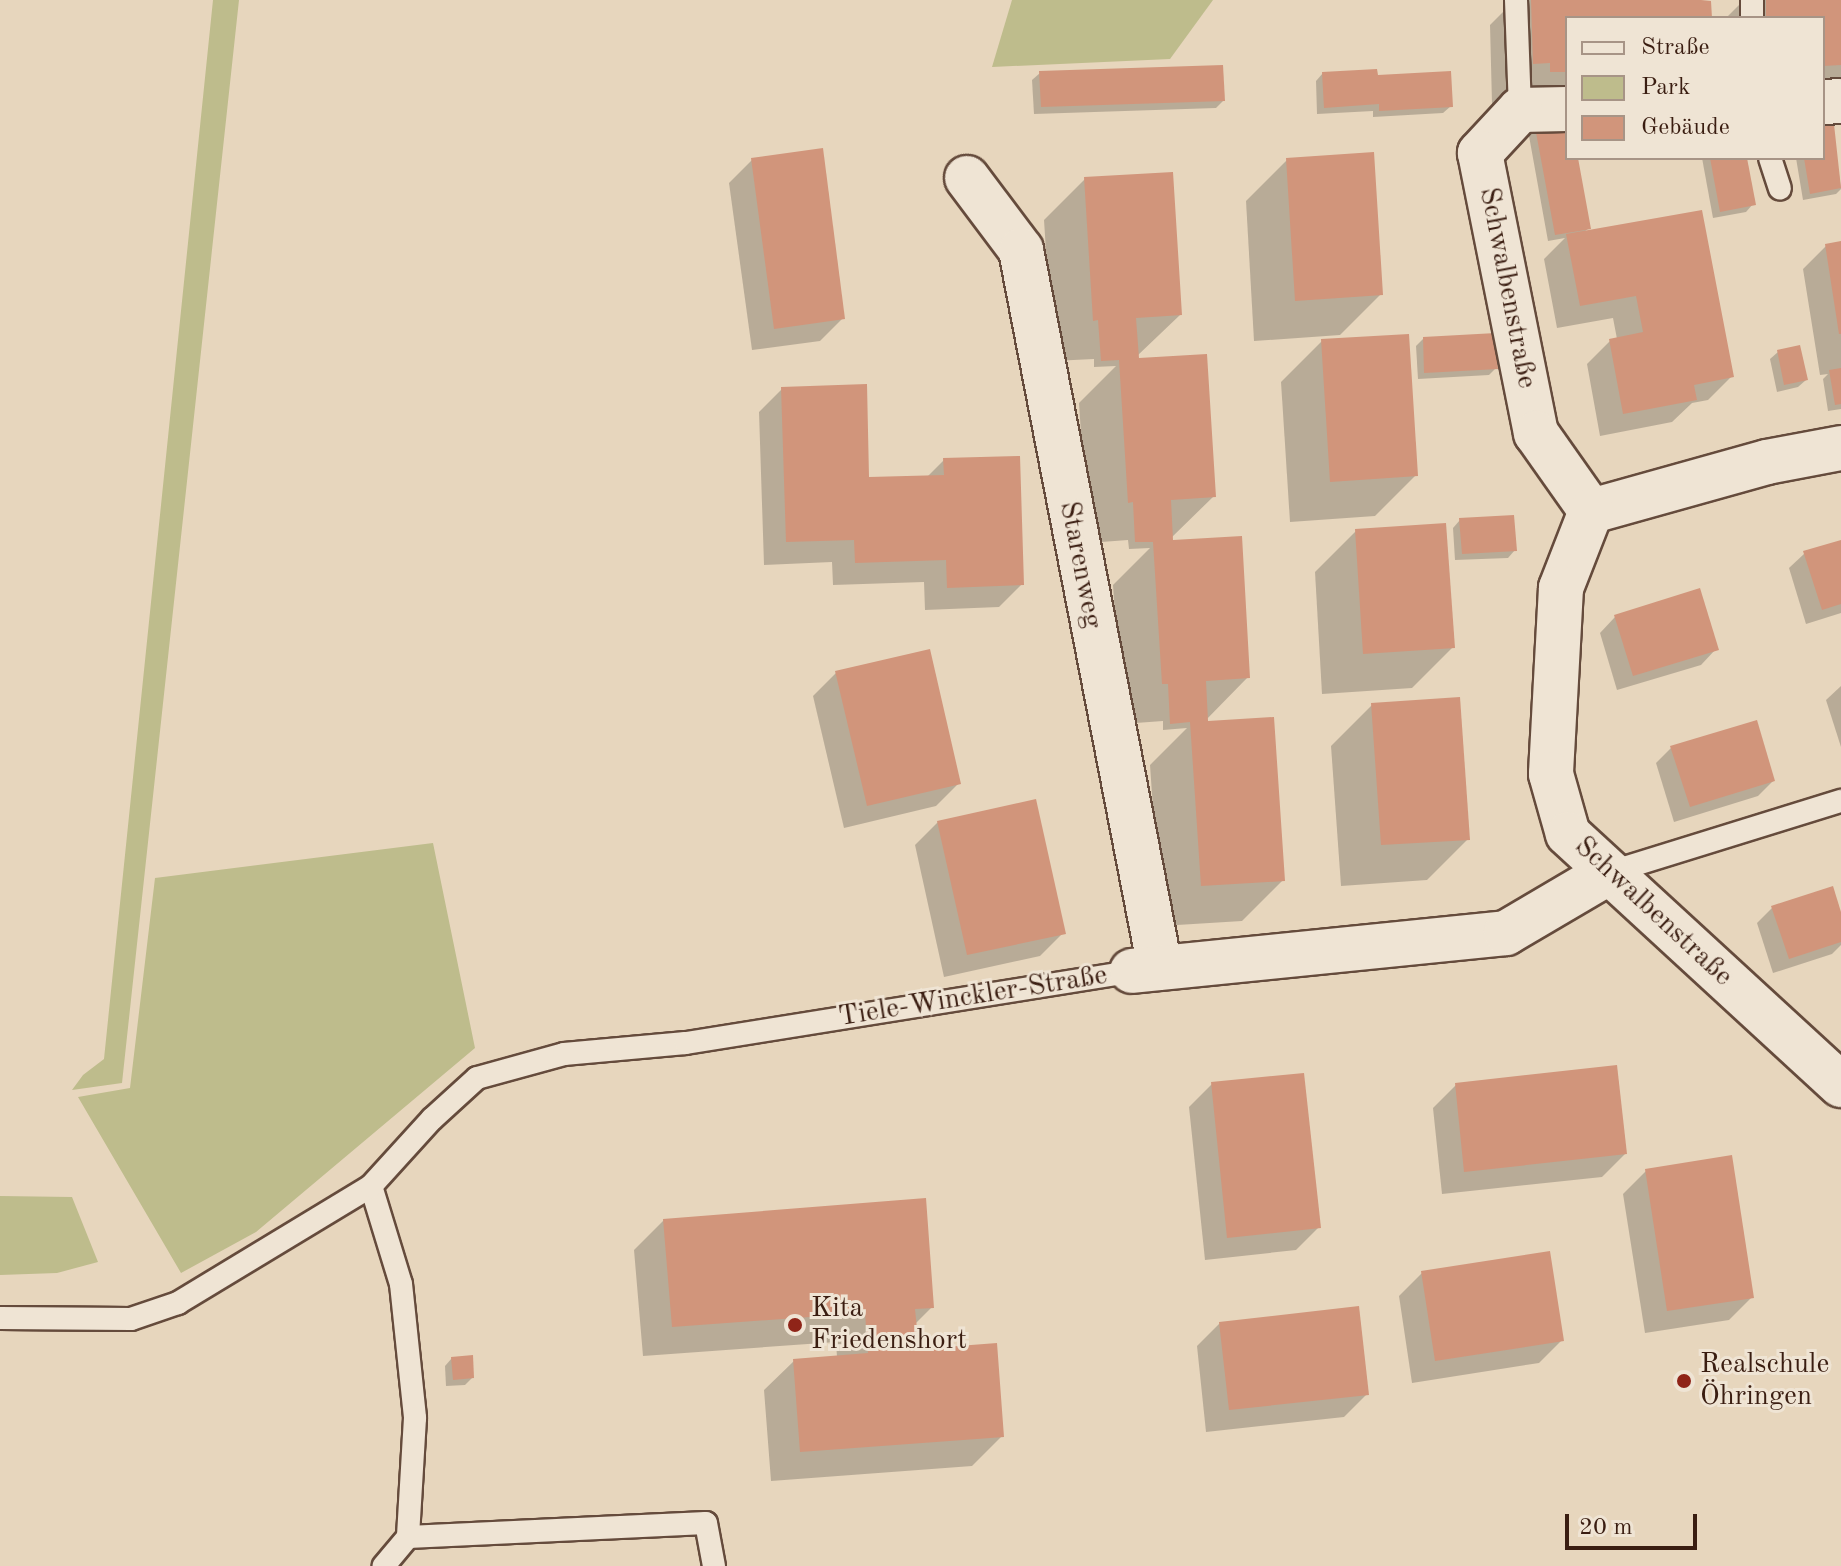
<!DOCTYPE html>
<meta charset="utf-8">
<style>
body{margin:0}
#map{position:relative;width:1841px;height:1566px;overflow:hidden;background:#e7d6bd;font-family:"Old Standard TT",serif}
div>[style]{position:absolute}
.green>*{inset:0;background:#bebc8c}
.shadow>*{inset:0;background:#0003}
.building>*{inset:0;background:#d1957b}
.roads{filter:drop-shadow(2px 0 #654b3c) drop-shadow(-2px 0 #654b3c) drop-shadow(0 2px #654b3c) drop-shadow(0 -2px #654b3c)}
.service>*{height:22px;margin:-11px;padding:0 11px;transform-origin:11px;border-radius:11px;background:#efe4d4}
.minor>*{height:44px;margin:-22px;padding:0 22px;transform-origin:22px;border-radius:22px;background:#efe4d4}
.dots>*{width:22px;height:22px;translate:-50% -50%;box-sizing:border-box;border:4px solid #efe4d4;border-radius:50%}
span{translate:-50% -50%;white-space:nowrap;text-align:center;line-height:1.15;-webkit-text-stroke:6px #efe4d4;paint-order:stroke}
.street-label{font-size:28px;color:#3a1d11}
.poi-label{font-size:28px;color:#3a1d11}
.left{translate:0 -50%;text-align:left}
.legend{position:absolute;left:1565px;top:16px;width:260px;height:144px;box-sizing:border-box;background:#efe4d4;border:2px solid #a79486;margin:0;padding:10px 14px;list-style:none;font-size:24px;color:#3a1d11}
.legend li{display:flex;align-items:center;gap:16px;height:40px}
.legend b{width:40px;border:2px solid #a79486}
.scale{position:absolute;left:1565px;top:1514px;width:132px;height:36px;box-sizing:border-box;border:4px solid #3a1d11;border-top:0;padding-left:10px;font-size:24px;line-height:28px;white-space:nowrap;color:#3a1d11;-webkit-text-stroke:6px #efe4d4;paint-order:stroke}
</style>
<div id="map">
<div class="green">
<div style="clip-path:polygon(213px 0,239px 0,122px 1083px,72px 1090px,83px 1075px,104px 1059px)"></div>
<div style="clip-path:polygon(1012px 0,1213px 0,1170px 59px,992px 67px)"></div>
<div style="clip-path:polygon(433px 843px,475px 1048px,256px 1232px,181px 1273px,78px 1097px,130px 1088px,155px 878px)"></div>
<div style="clip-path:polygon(0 1196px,72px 1197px,98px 1262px,57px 1273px,0 1275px)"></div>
</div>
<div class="shadow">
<div style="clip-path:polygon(1515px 0,1699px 0,1710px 18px,1567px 18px,1567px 111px,1492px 104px,1490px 25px)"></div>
<div style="clip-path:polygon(1744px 0,1841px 0,1841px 104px,1823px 96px,1823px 18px,1726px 18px)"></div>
<div style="clip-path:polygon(1040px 73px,1223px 101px,1216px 108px,1034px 114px,1032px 80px)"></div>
<div style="clip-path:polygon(1323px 73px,1376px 77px,1451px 106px,1443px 113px,1373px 117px,1373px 111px,1317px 114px,1316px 81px)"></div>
<div style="clip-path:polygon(1831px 118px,1841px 189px,1836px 194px,1803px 200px,1796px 158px,1823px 158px)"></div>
<div style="clip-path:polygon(1536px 129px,1567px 158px,1576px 158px,1589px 228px,1583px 233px,1731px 377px,1708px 400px,1692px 403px,1672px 422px,1600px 436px,1587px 364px,1610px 341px,1617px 339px,1613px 318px,1557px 328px,1544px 259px,1565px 238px,1548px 241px,1529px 136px)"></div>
<div style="clip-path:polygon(1702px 158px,1745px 158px,1753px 204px,1746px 212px,1713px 218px)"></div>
<div style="clip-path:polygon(752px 160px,843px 318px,820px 341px,752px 350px,729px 183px)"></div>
<div style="clip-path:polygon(1287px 160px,1381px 294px,1340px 335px,1254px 341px,1246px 201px)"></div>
<div style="clip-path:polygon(1085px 179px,1180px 315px,1137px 356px,1214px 496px,1171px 538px,1248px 677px,1203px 723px,1283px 880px,1242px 921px,1161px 926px,1150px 765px,1187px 728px,1163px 730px,1163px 721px,1122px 724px,1113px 585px,1150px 548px,1129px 549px,1128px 540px,1088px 543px,1079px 403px,1116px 366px,1094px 367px,1094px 359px,1053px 361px,1044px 220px)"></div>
<div style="clip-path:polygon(1841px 244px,1841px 409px,1828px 411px,1823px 379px,1828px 374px,1820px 375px,1803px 269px,1826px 246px)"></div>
<div style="clip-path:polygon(1423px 339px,1496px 368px,1489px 375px,1418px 379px,1416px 346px)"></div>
<div style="clip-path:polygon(1322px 341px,1416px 475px,1375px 516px,1290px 522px,1281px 382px)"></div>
<div style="clip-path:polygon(1778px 352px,1806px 380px,1798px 387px,1777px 392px,1770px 359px)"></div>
<div style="clip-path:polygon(782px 389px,867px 480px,927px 477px,944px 460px,1022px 584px,999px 607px,925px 610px,924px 582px,833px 585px,832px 562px,764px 565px,759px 412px)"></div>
<div style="clip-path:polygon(1460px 520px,1515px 550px,1508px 558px,1455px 560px,1453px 528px)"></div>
<div style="clip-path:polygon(1356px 531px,1453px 647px,1412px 688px,1322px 694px,1315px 572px)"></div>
<div style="clip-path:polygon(1841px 542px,1841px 613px,1806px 624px,1789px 568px,1805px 553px)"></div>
<div style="clip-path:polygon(1615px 617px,1716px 649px,1701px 665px,1617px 690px,1600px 633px)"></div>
<div style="clip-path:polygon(836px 673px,959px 783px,936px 806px,844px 828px,813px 696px)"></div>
<div style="clip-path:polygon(1841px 686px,1841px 747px,1826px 700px)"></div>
<div style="clip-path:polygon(1372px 705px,1468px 839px,1427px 880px,1341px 886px,1331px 746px)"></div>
<div style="clip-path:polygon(1671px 748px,1773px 781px,1758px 796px,1674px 822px,1656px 763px)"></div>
<div style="clip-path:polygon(938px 822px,1063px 933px,1040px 956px,944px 977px,915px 845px)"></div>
<div style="clip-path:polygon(1772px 908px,1841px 918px,1841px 945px,1832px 954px,1773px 973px,1757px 923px)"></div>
<div style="clip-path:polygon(1212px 1084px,1319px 1227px,1296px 1250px,1205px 1260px,1189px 1107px)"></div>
<div style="clip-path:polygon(1456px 1085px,1625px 1154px,1602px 1177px,1442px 1194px,1433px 1108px)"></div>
<div style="clip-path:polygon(1646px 1171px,1752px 1297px,1729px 1320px,1645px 1333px,1623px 1194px)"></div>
<div style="clip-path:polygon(664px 1220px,932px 1307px,915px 1324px,917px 1351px,1002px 1436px,972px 1466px,771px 1481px,764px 1390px,794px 1361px,837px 1357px,836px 1342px,643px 1356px,634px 1250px)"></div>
<div style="clip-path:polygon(1422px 1273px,1562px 1340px,1539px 1363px,1412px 1383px,1399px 1296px)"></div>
<div style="clip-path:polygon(1220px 1323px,1367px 1394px,1344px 1417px,1206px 1432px,1197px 1346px)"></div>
<div style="clip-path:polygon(452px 1358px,472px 1378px,465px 1385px,446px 1386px,445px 1366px)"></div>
</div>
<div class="building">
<div style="clip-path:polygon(1531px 0,1701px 0,1711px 1px,1712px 18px,1567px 18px,1567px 72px,1550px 72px,1550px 63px,1533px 64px)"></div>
<div style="clip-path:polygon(1766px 0,1841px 0,1841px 65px,1823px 66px,1823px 18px,1766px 18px)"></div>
<div style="clip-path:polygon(1223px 65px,1225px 101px,1041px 107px,1039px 71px)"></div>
<div style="clip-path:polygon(1377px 69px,1378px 75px,1451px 71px,1453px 107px,1379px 111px,1379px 104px,1324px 108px,1322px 72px)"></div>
<div style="clip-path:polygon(1833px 115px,1841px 188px,1810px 194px,1804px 158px,1823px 158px,1823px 117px)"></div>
<div style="clip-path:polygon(1567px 121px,1567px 158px,1578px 158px,1591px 229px,1555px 235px,1535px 127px)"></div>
<div style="clip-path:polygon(823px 148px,845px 319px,774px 329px,751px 158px)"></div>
<div style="clip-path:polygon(1374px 152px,1383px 295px,1295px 301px,1286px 158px)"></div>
<div style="clip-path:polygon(1710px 158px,1747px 158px,1756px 205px,1720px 212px)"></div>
<div style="clip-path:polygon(1173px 172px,1182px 315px,1136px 318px,1139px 358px,1207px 354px,1216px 497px,1171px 500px,1173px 540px,1242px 536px,1250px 678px,1206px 681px,1208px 721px,1274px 717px,1285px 881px,1201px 886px,1190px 722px,1170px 724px,1168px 684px,1162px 684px,1153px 542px,1135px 542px,1133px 502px,1128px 503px,1119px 360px,1101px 361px,1098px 320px,1093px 321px,1084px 177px)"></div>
<div style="clip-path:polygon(1702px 210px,1734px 377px,1694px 385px,1697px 400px,1623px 414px,1609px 339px,1643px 332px,1636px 296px,1580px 306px,1566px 234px)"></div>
<div style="clip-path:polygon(1841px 241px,1841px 334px,1839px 334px,1825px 244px)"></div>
<div style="clip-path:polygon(1496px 333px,1498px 369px,1424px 373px,1423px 337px)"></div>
<div style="clip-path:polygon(1409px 334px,1418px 476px,1330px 482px,1321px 339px)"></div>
<div style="clip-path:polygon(1800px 345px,1808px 380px,1784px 385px,1777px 350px)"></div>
<div style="clip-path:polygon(1841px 368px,1841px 404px,1835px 405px,1829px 370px)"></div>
<div style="clip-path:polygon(867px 384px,869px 477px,944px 475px,943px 458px,1020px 456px,1024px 585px,947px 588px,946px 560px,855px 563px,854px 540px,786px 542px,781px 387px)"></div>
<div style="clip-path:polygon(1514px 515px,1517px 551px,1462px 554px,1459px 518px)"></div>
<div style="clip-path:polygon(1446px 523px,1455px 648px,1363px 654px,1355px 529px)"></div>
<div style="clip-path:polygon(1841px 540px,1841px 604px,1822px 610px,1803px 551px)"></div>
<div style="clip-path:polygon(1700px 588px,1719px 650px,1633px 676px,1614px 615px)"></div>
<div style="clip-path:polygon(930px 649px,961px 784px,867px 806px,835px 671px)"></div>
<div style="clip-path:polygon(1460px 697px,1470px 840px,1381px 845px,1371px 703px)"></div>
<div style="clip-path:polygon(1757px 720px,1775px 781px,1690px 807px,1670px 746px)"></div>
<div style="clip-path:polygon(1036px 799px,1066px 934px,967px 955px,937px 821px)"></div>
<div style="clip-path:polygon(1833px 886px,1841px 912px,1841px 942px,1789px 959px,1771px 906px)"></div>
<div style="clip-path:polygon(1617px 1065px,1627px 1154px,1464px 1172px,1455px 1083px)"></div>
<div style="clip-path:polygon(1304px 1073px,1321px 1228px,1227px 1238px,1211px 1082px)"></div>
<div style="clip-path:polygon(1732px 1155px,1754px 1298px,1667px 1311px,1645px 1169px)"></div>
<div style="clip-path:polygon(926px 1198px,934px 1308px,915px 1309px,919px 1349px,997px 1343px,1004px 1437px,800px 1452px,793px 1359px,868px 1353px,865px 1313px,672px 1327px,663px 1219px)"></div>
<div style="clip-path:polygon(1550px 1251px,1564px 1341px,1435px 1361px,1421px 1271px)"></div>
<div style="clip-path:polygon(1359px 1306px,1369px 1395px,1229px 1410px,1219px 1322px)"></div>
<div style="clip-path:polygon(473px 1355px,474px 1378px,453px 1380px,451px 1357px)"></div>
</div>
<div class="roads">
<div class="service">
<div style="left:1516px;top:0;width:110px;rotate:87.9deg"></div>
<div style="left:1752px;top:0;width:18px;rotate:90deg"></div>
<div style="left:1770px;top:158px;width:32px;rotate:72deg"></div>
<div style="left:1608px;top:873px;width:244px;rotate:-17.2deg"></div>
<div style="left:371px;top:1186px;width:102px;rotate:73deg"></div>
<div style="left:401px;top:1284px;width:135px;rotate:84deg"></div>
<div style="left:415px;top:1418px;width:119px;rotate:93.4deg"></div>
<div style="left:408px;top:1537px;width:38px;rotate:130deg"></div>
<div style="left:0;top:1318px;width:131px;rotate:0.4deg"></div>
<div style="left:131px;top:1319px;width:50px;rotate:-18.8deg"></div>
<div style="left:178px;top:1303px;width:226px;rotate:-31.2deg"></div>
<div style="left:371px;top:1186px;width:91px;rotate:-47.7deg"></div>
<div style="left:432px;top:1119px;width:61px;rotate:-42.3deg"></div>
<div style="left:477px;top:1078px;width:90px;rotate:-15.4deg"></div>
<div style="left:564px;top:1054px;width:122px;rotate:-5.2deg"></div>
<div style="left:686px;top:1043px;width:449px;rotate:-9.1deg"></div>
<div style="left:408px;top:1537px;width:298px;rotate:-2.7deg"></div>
<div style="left:706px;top:1523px;width:44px;rotate:79.5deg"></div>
</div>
<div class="minor">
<div style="left:1823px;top:102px;width:18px;rotate:-3deg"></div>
<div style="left:1567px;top:109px;width:47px;rotate:178.8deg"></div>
<div style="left:1520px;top:110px;width:59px;rotate:132.9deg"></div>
<div style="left:1480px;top:153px;width:286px;rotate:78.7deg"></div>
<div style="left:1536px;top:433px;width:95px;rotate:54.8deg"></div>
<div style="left:967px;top:178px;width:90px;rotate:53.1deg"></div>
<div style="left:1021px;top:250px;width:731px;rotate:79.04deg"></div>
<div style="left:1841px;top:448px;width:75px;rotate:169.3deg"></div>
<div style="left:1767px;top:462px;width:183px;rotate:164.4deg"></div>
<div style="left:1591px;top:511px;width:83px;rotate:111.3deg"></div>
<div style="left:1561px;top:588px;width:186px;rotate:93.1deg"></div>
<div style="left:1551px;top:774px;width:62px;rotate:74.2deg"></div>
<div style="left:1568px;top:834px;width:371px;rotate:42.6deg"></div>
<div style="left:1132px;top:971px;width:376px;rotate:-5.8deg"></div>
<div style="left:1506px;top:933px;width:118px;rotate:-30.5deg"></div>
</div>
</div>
<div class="dots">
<div style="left:795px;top:1325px;background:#8f2418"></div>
<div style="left:1684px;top:1381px;background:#8f2418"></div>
</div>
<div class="street-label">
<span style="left:1507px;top:288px;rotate:79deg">Schwalbenstraße</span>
<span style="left:1080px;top:565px;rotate:79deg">Starenweg</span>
<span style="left:1653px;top:912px;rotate:43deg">Schwalbenstraße</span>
<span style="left:973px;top:997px;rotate:-9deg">Tiele-Winckler-Straße</span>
</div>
<div class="poi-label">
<span class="left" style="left:811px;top:1325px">Kita<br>Friedenshort</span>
<span class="left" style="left:1700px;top:1381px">Realschule<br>Öhringen</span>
</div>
<ul class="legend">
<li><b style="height:10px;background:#efe4d4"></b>Straße</li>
<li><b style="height:22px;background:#bebc8c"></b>Park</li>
<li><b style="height:22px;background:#d1957b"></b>Gebäude</li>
</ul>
<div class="scale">20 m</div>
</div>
